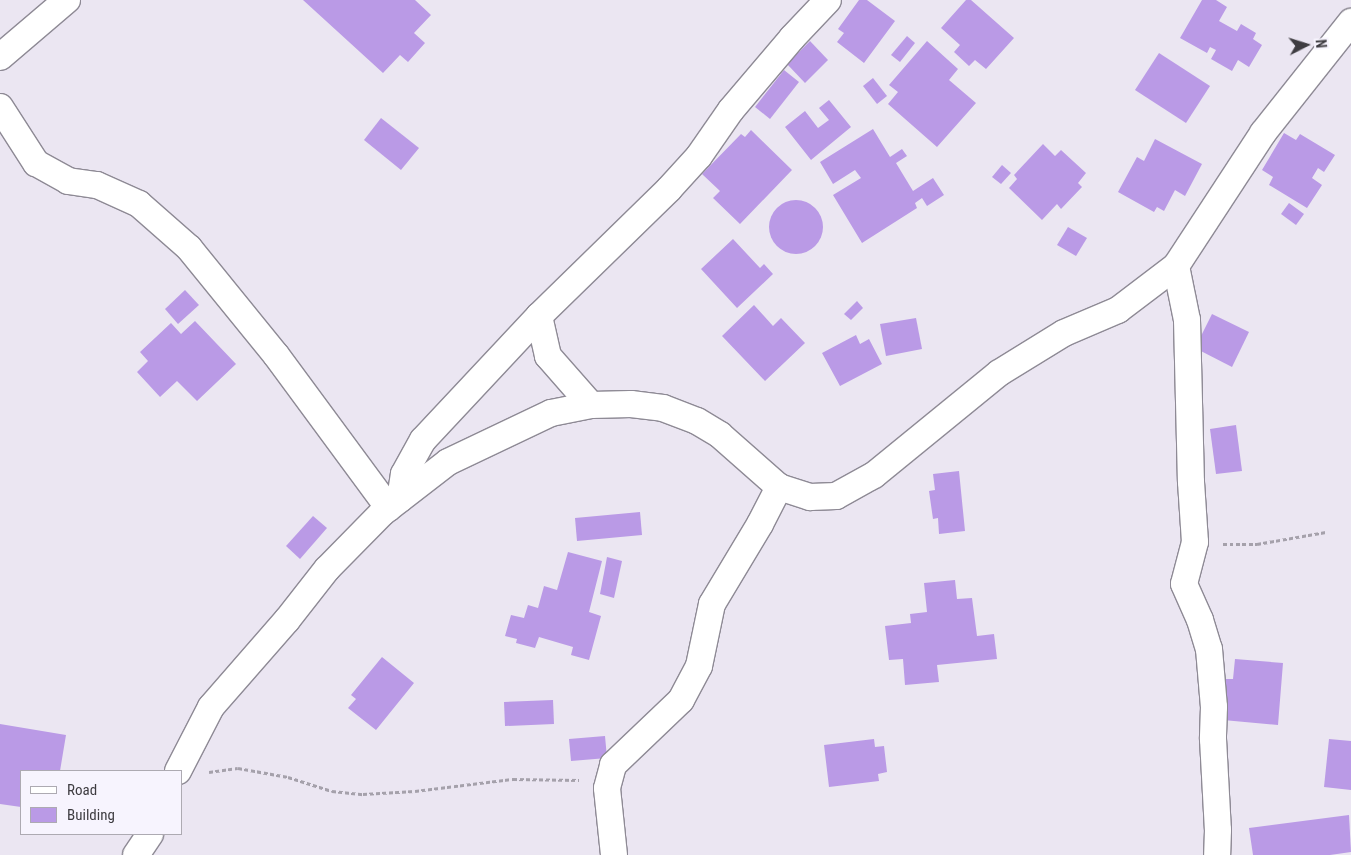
<!DOCTYPE html>
<style>
body{margin:0}
#map{position:relative;width:1351px;height:855px;overflow:hidden;background:#ebe6f2;font-family:"Roboto Condensed",sans-serif}
div>[style]{position:absolute}
.building>*{inset:0;background:#ba9ae6}
.round{border-radius:50%}
.path>*{height:3px;margin-top:-1.5px;transform-origin:0;background:repeating-linear-gradient(90deg,#a5a1ab 0 4px,transparent 0 6.5px)}
.roads{filter:drop-shadow(1px 0 #8e8a95) drop-shadow(-1px 0 #8e8a95) drop-shadow(0 1px #8e8a95) drop-shadow(0 -1px #8e8a95)}
.minor>*{height:26px;margin:-13px;padding:0 13px;transform-origin:13px;border-radius:13px;background:#fff}
span{translate:-50% -50%;white-space:nowrap;text-align:center;line-height:1.15;-webkit-text-stroke:4px #f7f4fe;paint-order:stroke}
.legend{position:absolute;left:20px;top:770px;width:162px;height:65px;box-sizing:border-box;background:#f7f4fe;border:1px solid #adaab2;margin:0;padding:6px 9px;list-style:none;font-size:15px;color:#3e3c41}
.legend li{display:flex;align-items:center;gap:10px;height:25px}
.legend b{width:25px;border:1px solid #adaab2}
.north{position:absolute;left:1281px;top:20px;width:50px;height:50px;-webkit-text-stroke:4px #f7f4fe;paint-order:stroke;rotate:85deg;font-size:14px;font-weight:700;line-height:20px;text-align:center;color:#3e3c41}
.north::after{content:'';display:block;margin:auto;width:18px;height:22px;background:#3e3c41;clip-path:polygon(50% 0,100% 100%,50% 72%,0 100%)}
</style>
<div id="map">
<div class="building">
<div style="clip-path:polygon(303px 0,415px 0,431px 15px,414px 33px,425px 43px,408px 62px,400px 55px,383px 73px)"></div>
<div style="clip-path:polygon(859px 0,867px 0,895px 21px,864px 63px,837px 42px,844px 33px,838px 29px)"></div>
<div style="clip-path:polygon(966px 0,971px 0,1014px 38px,986px 69px,975px 60px,969px 66px,954px 52px,960px 45px,941px 28px)"></div>
<div style="clip-path:polygon(1202px 0,1216px 0,1227px 7px,1219px 21px,1237px 31px,1241px 24px,1256px 33px,1253px 39px,1262px 45px,1249px 67px,1238px 60px,1232px 71px,1211px 59px,1216px 50px,1210px 47px,1207px 53px,1180px 38px)"></div>
<div style="clip-path:polygon(907px 36px,915px 43px,900px 62px,891px 55px)"></div>
<div style="clip-path:polygon(810px 41px,828px 60px,805px 83px,787px 64px)"></div>
<div style="clip-path:polygon(927px 41px,958px 69px,949px 80px,976px 103px,937px 147px,888px 104px,898px 92px,889px 85px)"></div>
<div style="clip-path:polygon(1159px 53px,1210px 86px,1186px 123px,1135px 90px)"></div>
<div style="clip-path:polygon(784px 70px,799px 82px,770px 119px,755px 107px)"></div>
<div style="clip-path:polygon(873px 78px,887px 96px,877px 104px,863px 86px)"></div>
<div style="clip-path:polygon(829px 100px,851px 127px,811px 160px,785px 127px,805px 111px,818px 128px,829px 120px,819px 108px)"></div>
<div style="clip-path:polygon(381px 118px,419px 148px,401px 170px,364px 140px)"></div>
<div style="clip-path:polygon(873px 129px,890px 157px,902px 149px,907px 156px,896px 163px,913px 191px,933px 178px,944px 195px,927px 206px,922px 198px,915px 203px,917px 208px,862px 243px,833px 195px,861px 178px,855px 170px,833px 184px,820px 162px)"></div>
<div style="clip-path:polygon(751px 130px,792px 170px,740px 224px,713px 198px,720px 191px,702px 174px,741px 134px,745px 137px)"></div>
<div style="clip-path:polygon(1284px 133px,1296px 140px,1300px 134px,1335px 155px,1324px 172px,1318px 168px,1312px 178px,1322px 185px,1307px 208px,1269px 185px,1273px 177px,1262px 170px)"></div>
<div style="clip-path:polygon(1155px 139px,1202px 164px,1185px 196px,1175px 190px,1164px 211px,1157px 207px,1154px 212px,1118px 192px,1137px 157px,1144px 161px)"></div>
<div style="clip-path:polygon(1043px 144px,1055px 156px,1061px 150px,1086px 173px,1078px 183px,1082px 187px,1061px 209px,1057px 204px,1042px 220px,1009px 188px,1017px 179px,1014px 175px)"></div>
<div style="clip-path:polygon(1002px 165px,1011px 173px,1001px 184px,992px 177px)"></div>
<div class="round" style="left:769px;top:200px;width:54px;height:54px"></div>
<div style="clip-path:polygon(1289px 203px,1304px 214px,1296px 225px,1281px 214px)"></div>
<div style="clip-path:polygon(1068px 227px,1087px 238px,1076px 256px,1057px 245px)"></div>
<div style="clip-path:polygon(733px 239px,760px 268px,764px 264px,773px 274px,737px 308px,701px 269px)"></div>
<div style="clip-path:polygon(185px 290px,199px 305px,178px 324px,165px 309px)"></div>
<div style="clip-path:polygon(857px 301px,863px 308px,851px 320px,844px 314px)"></div>
<div style="clip-path:polygon(754px 305px,773px 326px,781px 318px,805px 343px,765px 381px,722px 336px)"></div>
<div style="clip-path:polygon(1212px 314px,1249px 332px,1232px 367px,1195px 348px)"></div>
<div style="clip-path:polygon(916px 318px,922px 349px,886px 356px,880px 324px)"></div>
<div style="clip-path:polygon(195px 321px,236px 364px,197px 401px,177px 381px,160px 397px,137px 372px,148px 361px,140px 352px,171px 323px,181px 334px)"></div>
<div style="clip-path:polygon(856px 335px,860px 344px,869px 339px,882px 364px,840px 386px,822px 353px)"></div>
<div style="clip-path:polygon(1236px 425px,1242px 471px,1216px 474px,1210px 429px)"></div>
<div style="clip-path:polygon(959px 471px,965px 531px,939px 534px,938px 518px,933px 519px,929px 491px,935px 490px,933px 474px)"></div>
<div style="clip-path:polygon(640px 512px,642px 535px,577px 541px,575px 518px)"></div>
<div style="clip-path:polygon(313px 516px,327px 528px,300px 559px,286px 546px)"></div>
<div style="clip-path:polygon(568px 552px,602px 561px,589px 612px,601px 616px,589px 660px,571px 655px,573px 647px,539px 637px,535px 648px,516px 643px,517px 639px,505px 636px,511px 615px,524px 618px,528px 605px,538px 608px,544px 586px,557px 590px)"></div>
<div style="clip-path:polygon(607px 557px,622px 561px,614px 598px,600px 594px)"></div>
<div style="clip-path:polygon(955px 580px,957px 599px,972px 598px,977px 636px,994px 634px,997px 659px,937px 665px,939px 682px,905px 685px,903px 659px,889px 660px,885px 626px,911px 623px,910px 614px,927px 612px,924px 583px)"></div>
<div style="clip-path:polygon(382px 657px,414px 683px,376px 730px,348px 708px,356px 699px,351px 695px)"></div>
<div style="clip-path:polygon(1235px 659px,1283px 663px,1278px 725px,1223px 720px,1226px 679px,1233px 679px)"></div>
<div style="clip-path:polygon(553px 700px,554px 724px,505px 726px,504px 702px)"></div>
<div style="clip-path:polygon(0 724px,66px 735px,60px 771px,21px 771px,21px 807px,0 804px)"></div>
<div style="clip-path:polygon(605px 736px,607px 758px,571px 761px,569px 739px)"></div>
<div style="clip-path:polygon(874px 739px,875px 747px,884px 746px,887px 772px,878px 774px,879px 781px,829px 787px,824px 745px)"></div>
<div style="clip-path:polygon(1329px 739px,1351px 741px,1351px 790px,1324px 787px)"></div>
<div style="clip-path:polygon(1349px 815px,1351px 852px,1330px 855px,1253px 855px,1249px 828px)"></div>
</div>
<div class="path">
<div style="left:1223px;top:544px;width:34px"></div>
<div style="left:1257px;top:544px;width:70px;rotate:-9.9deg"></div>
<div style="left:209px;top:772px;width:29px;rotate:-8deg"></div>
<div style="left:238px;top:768px;width:51px;rotate:10.2deg"></div>
<div style="left:288px;top:777px;width:46px;rotate:17.7deg"></div>
<div style="left:332px;top:791px;width:31px;rotate:6deg"></div>
<div style="left:363px;top:794px;width:52px;rotate:-3.3deg"></div>
<div style="left:415px;top:791px;width:99px;rotate:-7deg"></div>
<div style="left:513px;top:779px;width:66px;rotate:0.9deg"></div>
</div>
<div class="roads">
<div class="minor">
<div style="left:0;top:57px;width:88px;rotate:-40.4deg"></div>
<div style="left:0;top:107px;width:67px;rotate:57.3deg"></div>
<div style="left:36px;top:163px;width:37px;rotate:29deg"></div>
<div style="left:68px;top:181px;width:29px;rotate:8deg"></div>
<div style="left:97px;top:185px;width:46px;rotate:24.3deg"></div>
<div style="left:139px;top:204px;width:67px;rotate:41.3deg"></div>
<div style="left:189px;top:248px;width:138px;rotate:50.9deg"></div>
<div style="left:276px;top:355px;width:190px;rotate:53.6deg"></div>
<div style="left:1176px;top:266px;width:55px;rotate:78.5deg"></div>
<div style="left:1187px;top:320px;width:162px;rotate:88.6deg"></div>
<div style="left:1191px;top:482px;width:60px;rotate:86.2deg"></div>
<div style="left:1195px;top:542px;width:43px;rotate:104.7deg"></div>
<div style="left:1184px;top:584px;width:39px;rotate:66deg"></div>
<div style="left:1200px;top:620px;width:30px;rotate:73deg"></div>
<div style="left:1209px;top:649px;width:58px;rotate:85.1deg"></div>
<div style="left:1214px;top:707px;width:32px;rotate:92deg"></div>
<div style="left:1213px;top:739px;width:91px;rotate:86.9deg"></div>
<div style="left:1218px;top:830px;width:25px;rotate:92deg"></div>
<div style="left:539px;top:316px;width:41px;rotate:77.3deg"></div>
<div style="left:548px;top:356px;width:65px;rotate:48.7deg"></div>
<div style="left:400px;top:499px;width:25px;rotate:-81deg"></div>
<div style="left:404px;top:474px;width:39px;rotate:-61deg"></div>
<div style="left:423px;top:440px;width:170px;rotate:-46.9deg"></div>
<div style="left:539px;top:316px;width:182px;rotate:-44.3deg"></div>
<div style="left:669px;top:189px;width:45px;rotate:-47.7deg"></div>
<div style="left:699px;top:156px;width:56px;rotate:-55.2deg"></div>
<div style="left:731px;top:110px;width:94px;rotate:-49.7deg"></div>
<div style="left:792px;top:38px;width:52px;rotate:-46.5deg"></div>
<div style="left:178px;top:771px;width:72px;rotate:-62.7deg"></div>
<div style="left:211px;top:707px;width:116px;rotate:-48.9deg"></div>
<div style="left:287px;top:620px;width:65px;rotate:-51.9deg"></div>
<div style="left:327px;top:569px;width:78px;rotate:-45.5deg"></div>
<div style="left:382px;top:513px;width:83px;rotate:-37.7deg"></div>
<div style="left:448px;top:462px;width:114px;rotate:-25.4deg"></div>
<div style="left:551px;top:413px;width:41px;rotate:-11.3deg"></div>
<div style="left:591px;top:405px;width:40px;rotate:-1.4deg"></div>
<div style="left:631px;top:404px;width:32px;rotate:7deg"></div>
<div style="left:663px;top:408px;width:36px;rotate:21deg"></div>
<div style="left:697px;top:421px;width:27px;rotate:31deg"></div>
<div style="left:720px;top:435px;width:79px;rotate:41.4deg"></div>
<div style="left:779px;top:487px;width:33px;rotate:18deg"></div>
<div style="left:810px;top:497px;width:26px;rotate:-2deg"></div>
<div style="left:836px;top:496px;width:43px;rotate:-28.9deg"></div>
<div style="left:874px;top:475px;width:161px;rotate:-39.2deg"></div>
<div style="left:999px;top:373px;width:76px;rotate:-31.6deg"></div>
<div style="left:1064px;top:333px;width:59px;rotate:-23.1deg"></div>
<div style="left:1118px;top:310px;width:73px;rotate:-37.2deg"></div>
<div style="left:1176px;top:266px;width:159px;rotate:-56.8deg"></div>
<div style="left:1263px;top:133px;width:142px;rotate:-51.6deg"></div>
<div style="left:136px;top:855px;width:25px;rotate:-56deg"></div>
<div style="left:614px;top:855px;width:67px;rotate:-96deg"></div>
<div style="left:607px;top:788px;width:24px;rotate:-75deg"></div>
<div style="left:613px;top:765px;width:94px;rotate:-43.7deg"></div>
<div style="left:681px;top:700px;width:38px;rotate:-62deg"></div>
<div style="left:699px;top:666px;width:63px;rotate:-78.2deg"></div>
<div style="left:712px;top:604px;width:93px;rotate:-59deg"></div>
<div style="left:760px;top:524px;width:42px;rotate:-62.8deg"></div>
</div>
</div>
<ul class="legend">
<li><b style="height:6px;background:#fff"></b>Road</li>
<li><b style="height:14px;background:#ba9ae6"></b>Building</li>
</ul>
<div class="north">N</div>
</div>
